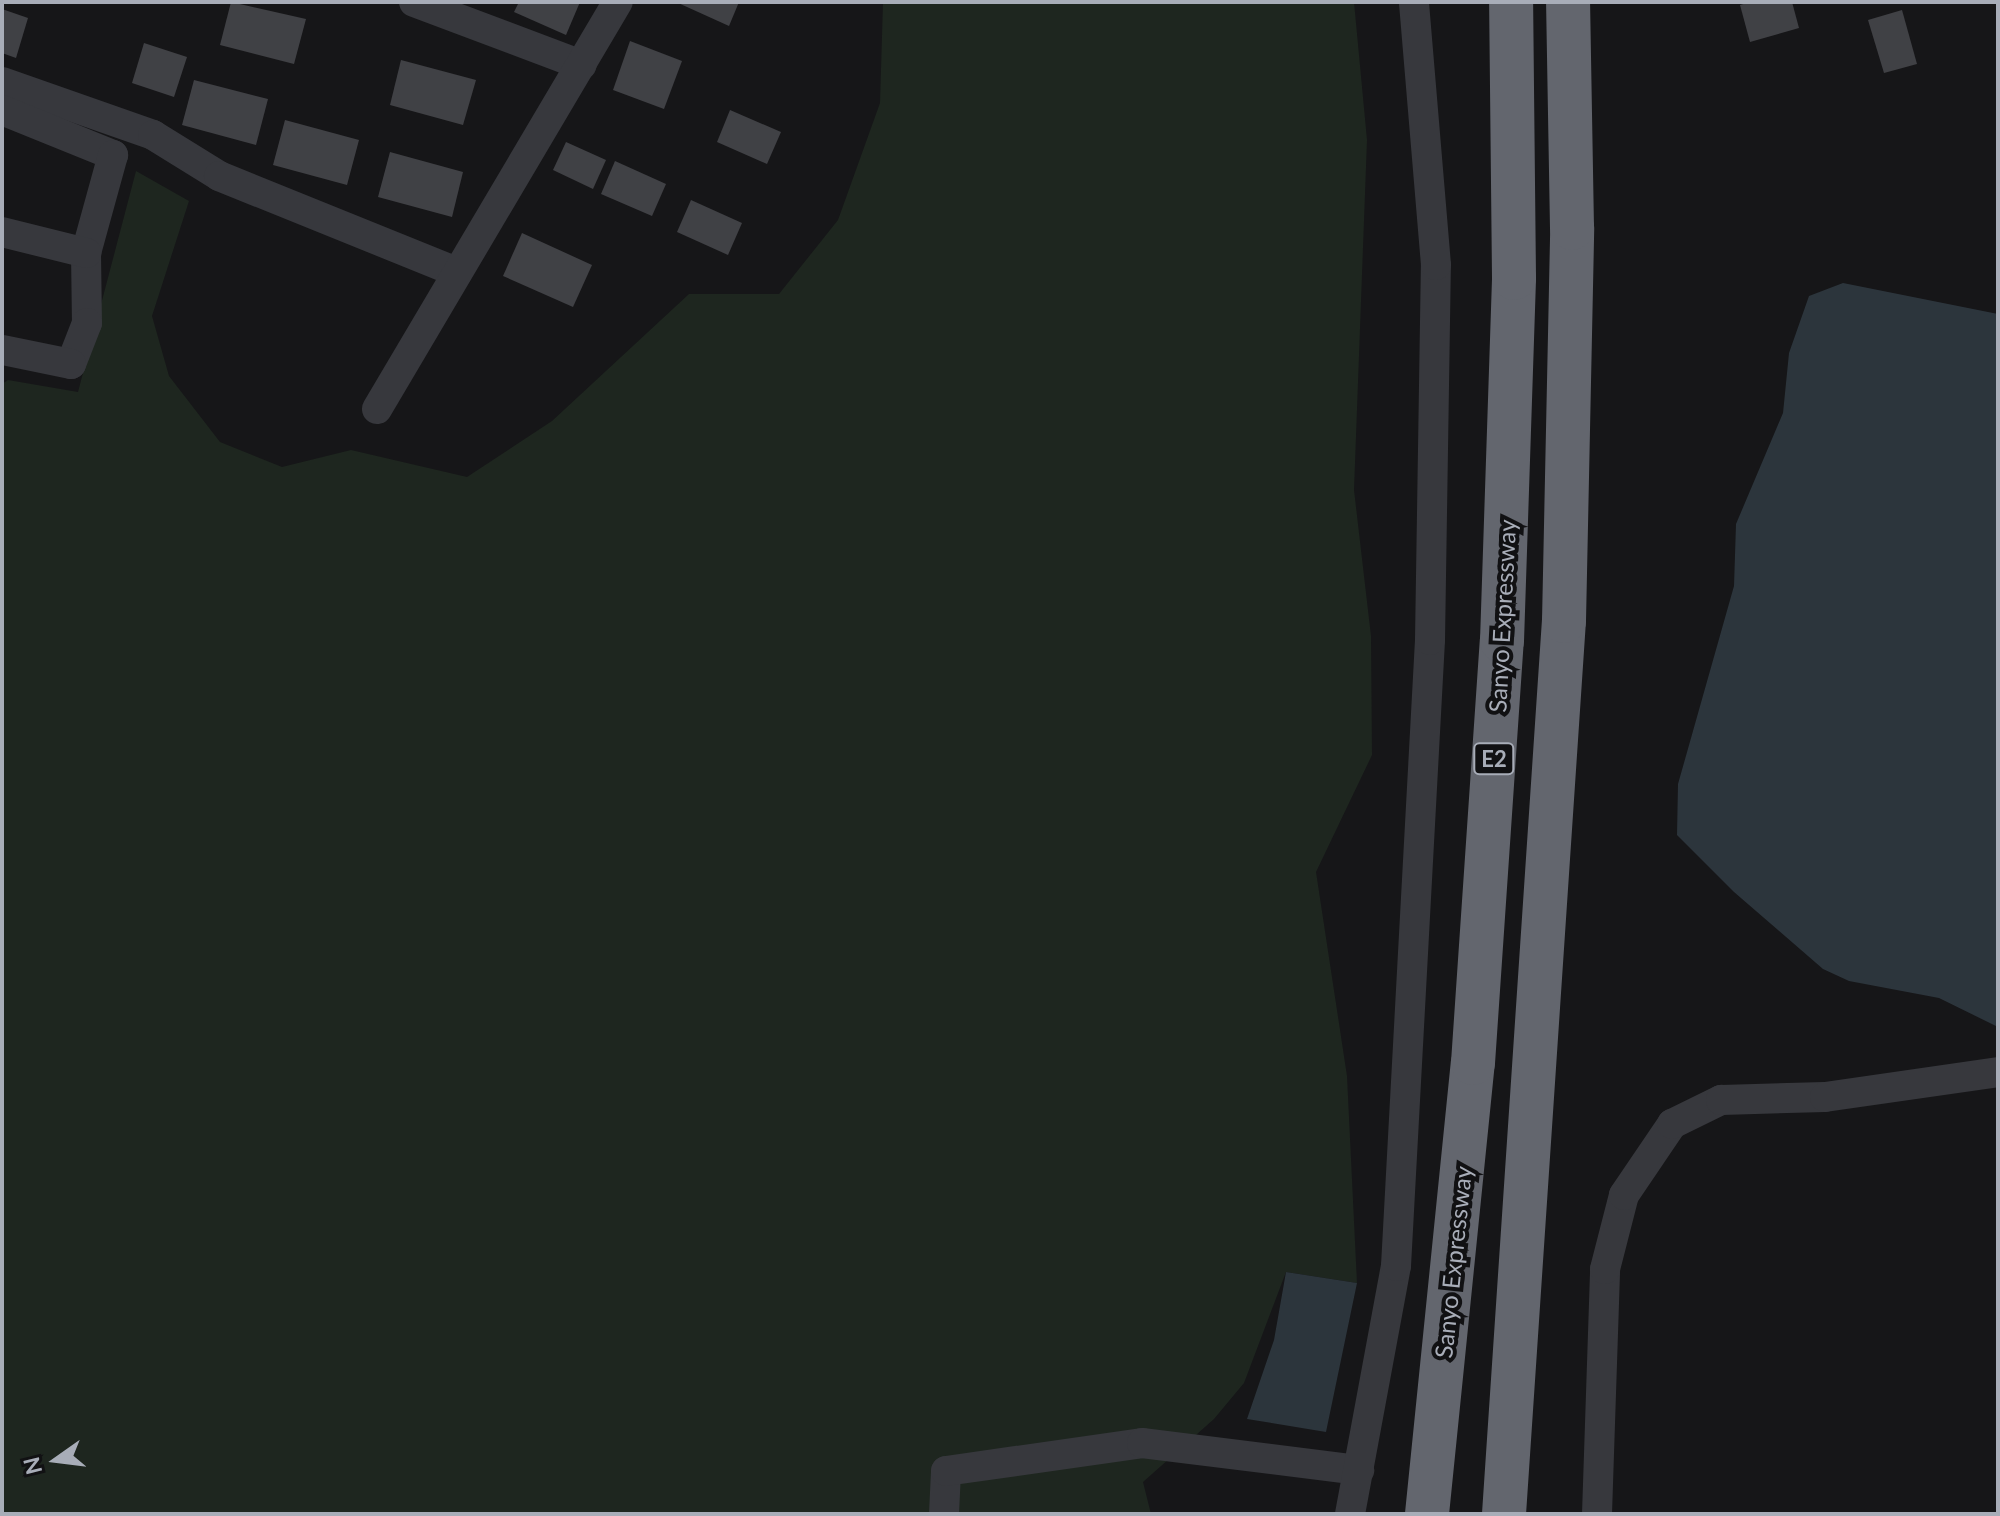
<!DOCTYPE html>
<style>
body{margin:0}
#map{position:relative;width:2000px;height:1516px;overflow:hidden;background:#161618;font-family:Lato,sans-serif}
div>[style]{position:absolute}
.green>*{inset:0;background:#1e261f}
.water>*{inset:0;background:#2c353c}
.building>*{inset:0;background:#404145}
.minor>*{height:30px;margin:-15px;padding:0 15px;transform-origin:15px;border-radius:15px;background:#37383d}
.motorway>*{height:44px;margin:-22px;padding:0 22px;transform-origin:22px;border-radius:22px;background:#63666e}
span{translate:-50% -50%;white-space:nowrap;text-align:center;line-height:1.15;-webkit-text-stroke:8px #111113;paint-order:stroke}
.shield-label span{padding:2px 6px;background:#111113;border:2px solid;border-radius:6px;-webkit-text-stroke-width:0}
.shield-label{font-size:22px;color:#a8adb8;font-weight:700}
.street-label{font-size:24px;color:#a8adb8}
.frame{position:absolute;inset:0;border:4px solid #a8adb8;pointer-events:none}
.north{position:absolute;left:16px;top:1420px;width:80px;height:80px;-webkit-text-stroke:6px #111113;paint-order:stroke;rotate:256deg;font-size:22px;font-weight:700;line-height:32px;text-align:center;color:#a8adb8}
.north::after{content:'';display:block;margin:auto;width:28px;height:36px;background:#a8adb8;clip-path:polygon(50% 0,100% 100%,50% 72%,0 100%)}
</style>
<div id="map">
<div class="green">
<div style="clip-path:polygon(883px 2px,1354px 2px,1367px 140px,1354px 490px,1371px 636px,1372px 755px,1316px 872px,1347px 1076px,1357px 1283px,1286px 1272px,1244px 1383px,1214px 1419px,1143px 1482px,1151px 1514px,2px 1514px,2px 384px,8px 380px,78px 392px,136px 171px,189px 201px,152px 316px,169px 376px,220px 442px,282px 467px,351px 450px,467px 477px,552px 421px,689px 294px,779px 294px,838px 220px,880px 103px)"></div>
</div>
<div class="water">
<div style="clip-path:polygon(1843px 283px,1998px 314px,1998px 1027px,1939px 998px,1849px 981px,1823px 969px,1734px 892px,1677px 835px,1678px 784px,1734px 586px,1736px 524px,1783px 413px,1789px 353px,1809px 296px)"></div>
<div style="clip-path:polygon(1286px 1272px,1357px 1283px,1326px 1432px,1247px 1419px,1274px 1340px)"></div>
</div>
<div class="building">
<div style="clip-path:polygon(231px 2px,306px 19px,294px 64px,220px 45px)"></div>
<div style="clip-path:polygon(519px 2px,580px 2px,566px 35px,514px 12px)"></div>
<div style="clip-path:polygon(676px 2px,739px 2px,729px 26px)"></div>
<div style="clip-path:polygon(1750px 2px,1792px 2px,1799px 28px,1750px 42px,1740px 5px)"></div>
<div style="clip-path:polygon(2px 9px,28px 18px,16px 58px,2px 53px)"></div>
<div style="clip-path:polygon(1902px 10px,1917px 64px,1884px 73px,1868px 20px)"></div>
<div style="clip-path:polygon(630px 41px,682px 61px,664px 109px,613px 90px)"></div>
<div style="clip-path:polygon(144px 43px,187px 57px,174px 97px,132px 83px)"></div>
<div style="clip-path:polygon(401px 60px,476px 80px,463px 125px,390px 105px)"></div>
<div style="clip-path:polygon(194px 80px,268px 99px,256px 145px,182px 125px)"></div>
<div style="clip-path:polygon(730px 110px,781px 132px,767px 164px,717px 142px)"></div>
<div style="clip-path:polygon(285px 120px,359px 140px,347px 185px,273px 165px)"></div>
<div style="clip-path:polygon(566px 142px,606px 160px,593px 189px,553px 170px)"></div>
<div style="clip-path:polygon(390px 152px,463px 172px,452px 217px,378px 197px)"></div>
<div style="clip-path:polygon(615px 161px,666px 184px,652px 216px,601px 194px)"></div>
<div style="clip-path:polygon(691px 200px,742px 223px,728px 255px,677px 232px)"></div>
<div style="clip-path:polygon(522px 233px,592px 265px,573px 307px,503px 276px)"></div>
</div>
<div class="minor">
<div style="left:414px;top:2px;width:179px;rotate:20.6deg"></div>
<div style="left:2px;top:82px;width:160px;rotate:19.3deg"></div>
<div style="left:153px;top:135px;width:78px;rotate:31.8deg"></div>
<div style="left:219px;top:176px;width:257px;rotate:22deg"></div>
<div style="left:2px;top:110px;width:120px;rotate:22.1deg"></div>
<div style="left:113px;top:155px;width:102px;rotate:105.4deg"></div>
<div style="left:86px;top:253px;width:70px;rotate:89.2deg"></div>
<div style="left:87px;top:323px;width:44px;rotate:111.3deg"></div>
<div style="left:71px;top:364px;width:70px;rotate:-168.5deg"></div>
<div style="left:2px;top:232px;width:87px;rotate:14deg"></div>
<div style="left:377px;top:409px;width:473px;rotate:-59.4deg"></div>
<div style="left:944px;top:1514px;width:43px;rotate:-87.3deg"></div>
<div style="left:946px;top:1471px;width:198px;rotate:-8.1deg"></div>
<div style="left:1142px;top:1443px;width:219px;rotate:7.1deg"></div>
<div style="left:1350px;top:1514px;width:252px;rotate:-79.5deg"></div>
<div style="left:1396px;top:1266px;width:627px;rotate:-86.89deg"></div>
<div style="left:1430px;top:640px;width:375px;rotate:-89.1deg"></div>
<div style="left:1436px;top:265px;width:264px;rotate:-94.8deg"></div>
<div style="left:1597px;top:1514px;width:245px;rotate:-88.1deg"></div>
<div style="left:1605px;top:1269px;width:76px;rotate:-75.6deg"></div>
<div style="left:1624px;top:1195px;width:86px;rotate:-55.9deg"></div>
<div style="left:1672px;top:1124px;width:55px;rotate:-26.1deg"></div>
<div style="left:1721px;top:1100px;width:104px;rotate:-1.7deg"></div>
<div style="left:1825px;top:1097px;width:175px;rotate:-8.2deg"></div>
</div>
<div class="motorway">
<div style="left:1427px;top:1514px;width:453px;rotate:-84.2deg"></div>
<div style="left:1473px;top:1063px;width:423px;rotate:-86.1deg"></div>
<div style="left:1502px;top:641px;width:363px;rotate:-88.1deg"></div>
<div style="left:1514px;top:278px;width:276px;rotate:-90.6deg"></div>
<div style="left:1504px;top:1514px;width:895px;rotate:-86.16deg"></div>
<div style="left:1564px;top:621px;width:393px;rotate:-88.8deg"></div>
<div style="left:1572px;top:228px;width:226px;rotate:-91deg"></div>
</div>
<div class="shield-label">
<span style="left:1494px;top:759px">E2</span>
</div>
<div class="street-label">
<span style="left:1502px;top:616px;rotate:-87deg">Sanyo Expressway</span>
<span style="left:1453px;top:1262px;rotate:-84deg">Sanyo Expressway</span>
</div>
<div class="frame"></div>
<div class="north">N</div>
</div>
